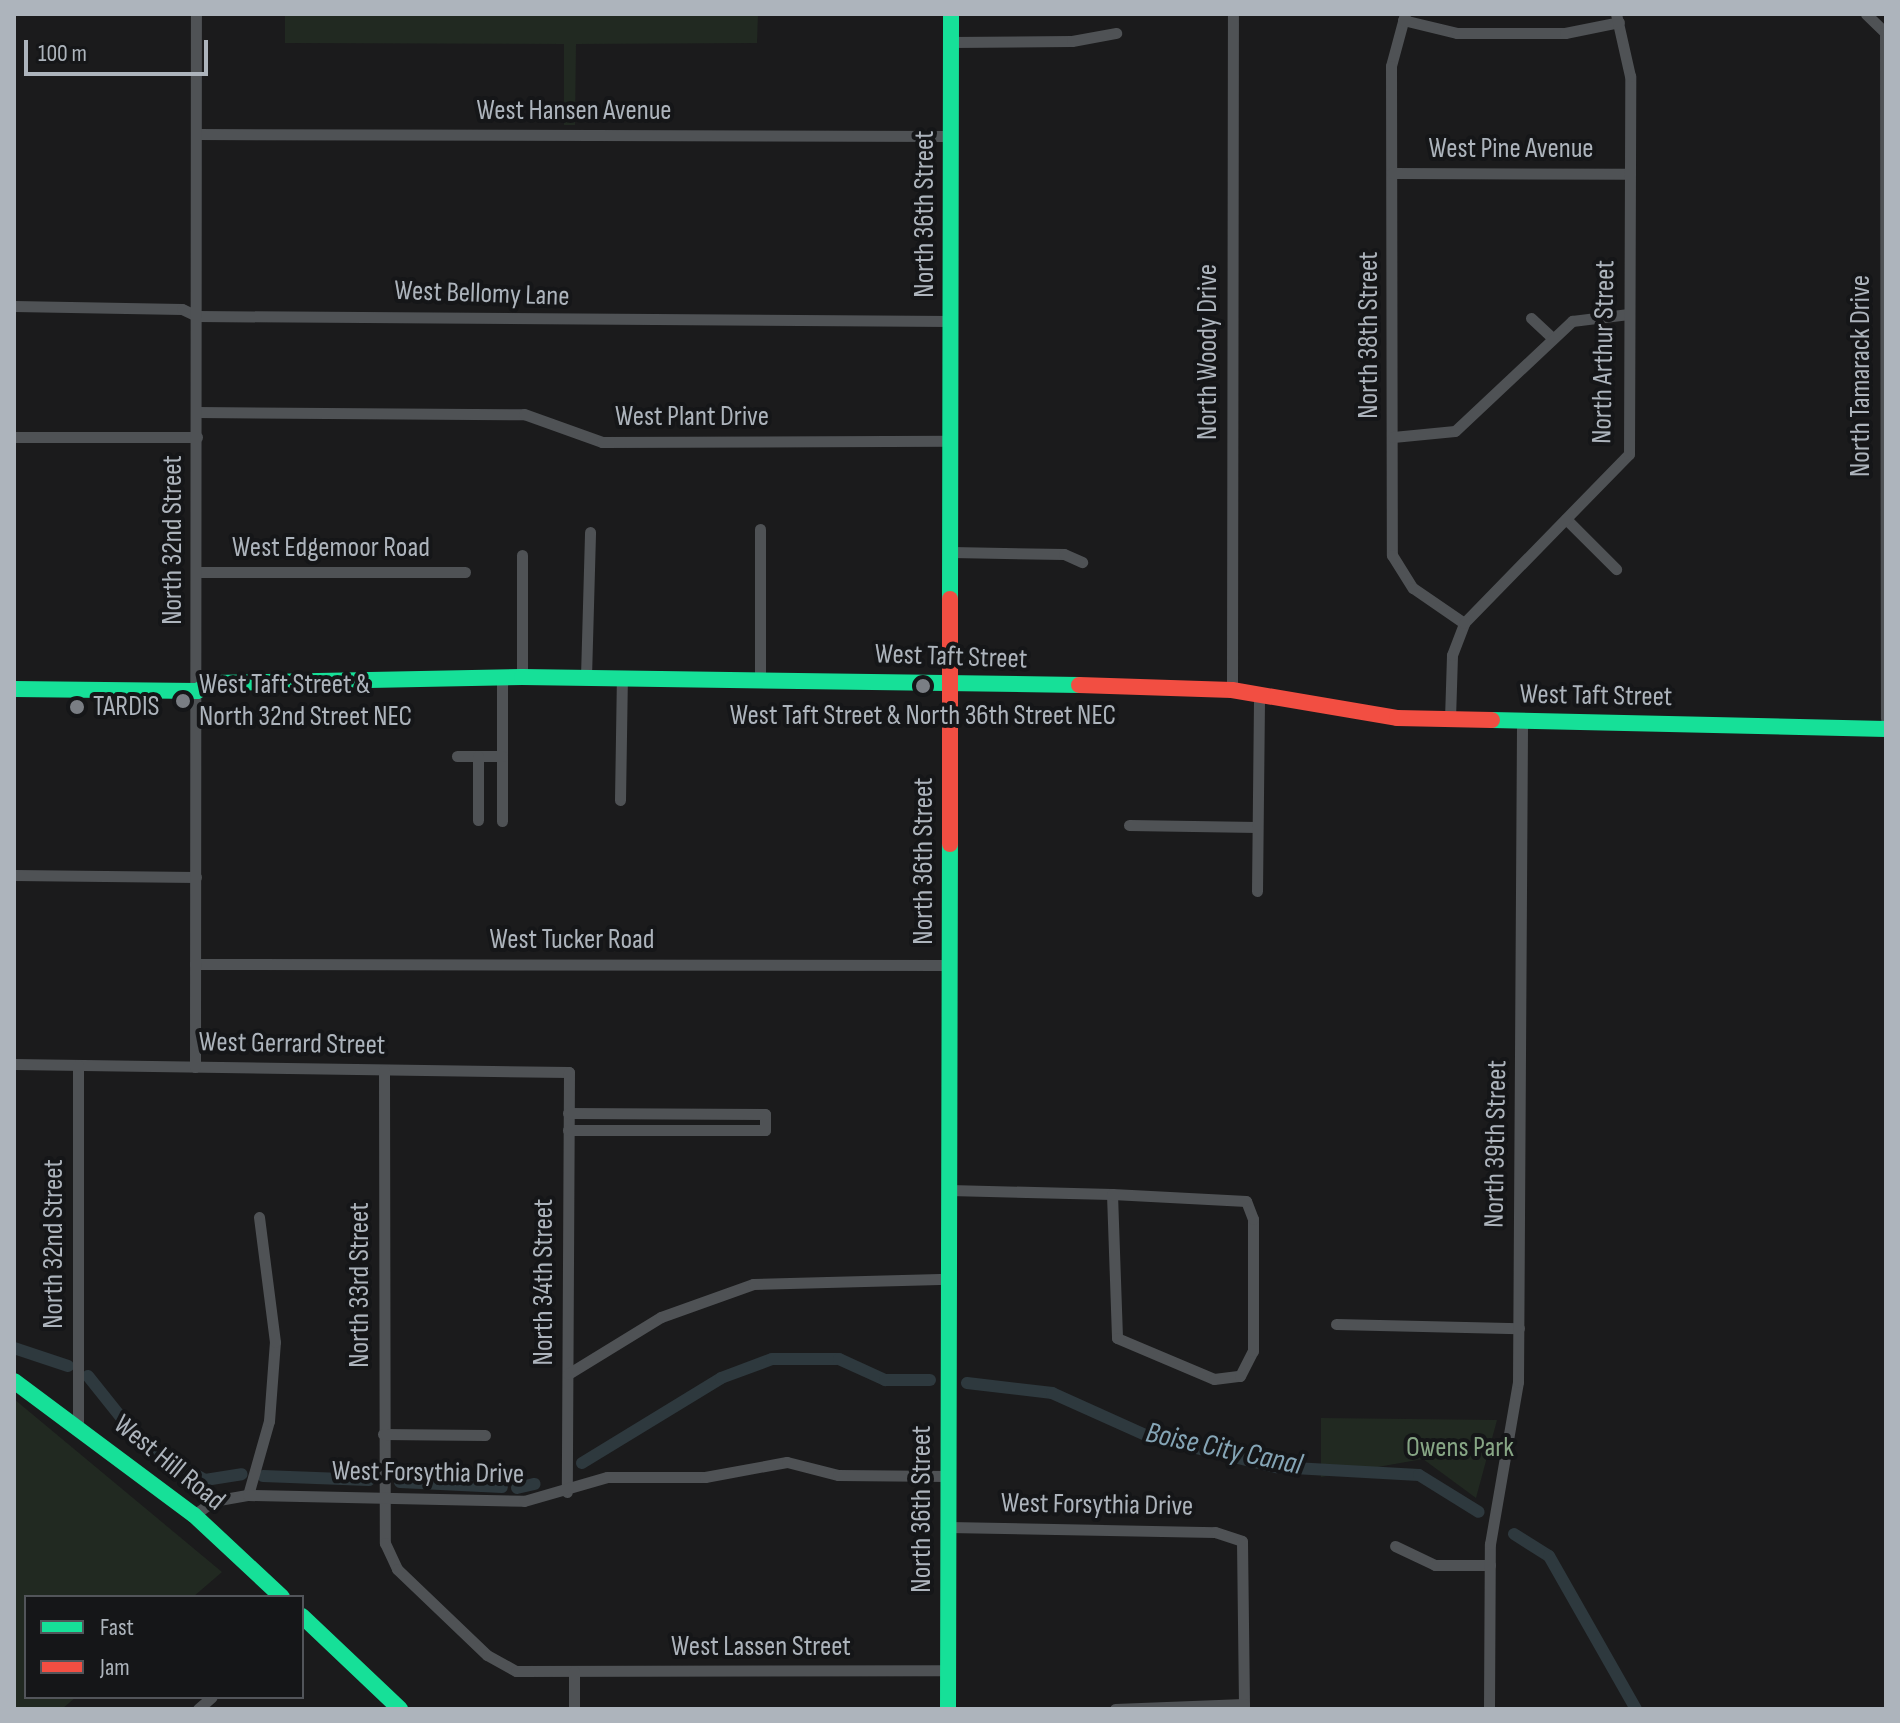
<!DOCTYPE html>
<style>
body{margin:0}
#map{position:relative;width:1900px;height:1723px;overflow:hidden;background:#1b1b1c;font-family:"Sofia Sans Condensed",sans-serif}
div>[style]{position:absolute}
.green>*{inset:0;background:#212921}
.canal>*{height:12px;margin:-6px;padding:0 6px;transform-origin:6px;border-radius:6px;background:#2e393e}
.street>*{height:11px;margin:-5.5px;padding:0 5.5px;transform-origin:5.5px;border-radius:5.5px;background:#4f5255}
.fast>*{height:16px;margin:-8px;padding:0 8px;transform-origin:8px;border-radius:8px;background:#16e098}
.jam>*{height:16px;margin:-8px;padding:0 8px;transform-origin:8px;border-radius:8px;background:#f24e42}
.dots>*{width:22px;height:22px;translate:-50% -50%;box-sizing:border-box;border:4px solid #151618;border-radius:50%}
span{translate:-50% -50%;white-space:nowrap;text-align:center;line-height:1.15;-webkit-text-stroke:8px #151618;paint-order:stroke}
.street-label{font-size:28px;color:#adb4bc}
.poi-label{font-size:28px;color:#adb4bc}
.left{translate:0 -50%;text-align:left}
.park-label{font-size:28px;color:#87a685}
.water-label{font-size:30px;color:#85a5b6;font-style:italic}
.frame{position:absolute;inset:0;border:16px solid #adb4bc;pointer-events:none}
.legend{position:absolute;left:24px;top:1595px;width:280px;height:104px;box-sizing:border-box;background:#151618;border:2px solid #52555a;margin:0;padding:10px 14px;list-style:none;font-size:24px;color:#adb4bc}
.legend li{display:flex;align-items:center;gap:16px;height:40px}
.legend b{width:40px;border:2px solid #52555a}
.scale{position:absolute;left:24px;top:40px;width:184px;height:36px;box-sizing:border-box;border:4px solid #adb4bc;border-top:0;padding-left:10px;font-size:24px;line-height:28px;white-space:nowrap;color:#adb4bc;-webkit-text-stroke:6px #151618;paint-order:stroke}
</style>
<div id="map">
<div class="green">
<div style="clip-path:polygon(285px 14px,758px 14px,757px 43px,576px 44px,575px 125px,564px 125px,564px 44px,285px 43px)"></div>
<div style="clip-path:polygon(14px 1399px,222px 1572px,193px 1597px,26px 1597px,26px 1697px,76px 1697px,62px 1709px,14px 1709px)"></div>
<div style="clip-path:polygon(1321px 1418px,1497px 1420px,1476px 1498px,1423px 1459px,1321px 1477px)"></div>
</div>
<div class="canal">
<div style="left:14px;top:1348px;width:57px;rotate:18.4deg"></div>
<div style="left:88px;top:1376px;width:88px;rotate:51.4deg"></div>
<div style="left:143px;top:1445px;width:71px;rotate:29.4deg"></div>
<div style="left:205px;top:1480px;width:37px;rotate:-9deg"></div>
<div style="left:967px;top:1383px;width:86px;rotate:6.7deg"></div>
<div style="left:1052px;top:1393px;width:107px;rotate:24.2deg"></div>
<div style="left:1150px;top:1437px;width:130px;rotate:13.4deg"></div>
<div style="left:1276px;top:1467px;width:143px;rotate:3.2deg"></div>
<div style="left:1419px;top:1475px;width:70px;rotate:31.7deg"></div>
<div style="left:582px;top:1463px;width:163px;rotate:-31.4deg"></div>
<div style="left:721px;top:1378px;width:54px;rotate:-20.4deg"></div>
<div style="left:772px;top:1359px;width:67px"></div>
<div style="left:839px;top:1359px;width:51px;rotate:24.5deg"></div>
<div style="left:885px;top:1380px;width:45px"></div>
<div style="left:263px;top:1476px;width:106px;rotate:2.2deg"></div>
<div style="left:400px;top:1482px;width:102px;rotate:2.8deg"></div>
<div style="left:517px;top:1488px;width:18px;rotate:-13deg"></div>
<div style="left:1514px;top:1534px;width:41px;rotate:32.2deg"></div>
<div style="left:1549px;top:1556px;width:176px;rotate:60.4deg"></div>
</div>
<div class="street">
<div style="left:1405px;top:14px;width:54px;rotate:105.1deg"></div>
<div style="left:1391px;top:66px;width:489px;rotate:89.9deg"></div>
<div style="left:1392px;top:555px;width:39px;rotate:58deg"></div>
<div style="left:1413px;top:588px;width:62px;rotate:34.5deg"></div>
<div style="left:1866px;top:14px;width:28px;rotate:44deg"></div>
<div style="left:1403px;top:20px;width:56px;rotate:13.5deg"></div>
<div style="left:1457px;top:33px;width:108px"></div>
<div style="left:1565px;top:33px;width:55px;rotate:-11.5deg"></div>
<div style="left:1885px;top:32px;width:686px;rotate:89.92deg"></div>
<div style="left:951px;top:42px;width:121px;rotate:-0.5deg"></div>
<div style="left:1072px;top:41px;width:45px;rotate:-10.3deg"></div>
<div style="left:197px;top:134px;width:753px;rotate:0.15deg"></div>
<div style="left:1392px;top:173px;width:238px;rotate:0.2deg"></div>
<div style="left:14px;top:306px;width:168px;rotate:1deg"></div>
<div style="left:182px;top:309px;width:17px;rotate:25deg"></div>
<div style="left:197px;top:316px;width:754px;rotate:0.38deg"></div>
<div style="left:1531px;top:318px;width:26px;rotate:43deg"></div>
<div style="left:197px;top:412px;width:327px;rotate:0.4deg"></div>
<div style="left:524px;top:414px;width:83px;rotate:19.7deg"></div>
<div style="left:602px;top:442px;width:349px;rotate:-0.2deg"></div>
<div style="left:14px;top:437px;width:183px"></div>
<div style="left:1393px;top:437px;width:62px;rotate:-5.5deg"></div>
<div style="left:1455px;top:431px;width:161px;rotate:-43.2deg"></div>
<div style="left:1572px;top:321px;width:57px;rotate:-7deg"></div>
<div style="left:1566px;top:519px;width:71px;rotate:45deg"></div>
<div style="left:951px;top:552px;width:113px;rotate:1deg"></div>
<div style="left:1064px;top:554px;width:20px;rotate:24deg"></div>
<div style="left:197px;top:572px;width:268px"></div>
<div style="left:522px;top:677px;width:122px;rotate:-90deg"></div>
<div style="left:586px;top:677px;width:145px;rotate:-88.4deg"></div>
<div style="left:760px;top:678px;width:149px;rotate:-90deg"></div>
<div style="left:502px;top:681px;width:140px;rotate:90deg"></div>
<div style="left:1232px;top:690px;width:676px;rotate:-89.92deg"></div>
<div style="left:1450px;top:719px;width:64px;rotate:-88.2deg"></div>
<div style="left:1452px;top:655px;width:34px;rotate:-69deg"></div>
<div style="left:1464px;top:623px;width:236px;rotate:-45.7deg"></div>
<div style="left:1629px;top:454px;width:378px;rotate:-89.8deg"></div>
<div style="left:1630px;top:76px;width:64px;rotate:-102.7deg"></div>
<div style="left:457px;top:756px;width:45px"></div>
<div style="left:478px;top:756px;width:64px;rotate:90deg"></div>
<div style="left:620px;top:800px;width:123px;rotate:-89.1deg"></div>
<div style="left:1129px;top:825px;width:128px;rotate:0.9deg"></div>
<div style="left:14px;top:875px;width:182px;rotate:0.6deg"></div>
<div style="left:1257px;top:891px;width:199px;rotate:-89.4deg"></div>
<div style="left:195px;top:964px;width:754px;rotate:0.08deg"></div>
<div style="left:14px;top:1064px;width:555px;rotate:0.83deg"></div>
<div style="left:569px;top:1072px;width:420px;rotate:90.3deg"></div>
<div style="left:195px;top:1067px;width:1053px;rotate:-89.95deg"></div>
<div style="left:384px;top:1070px;width:473px;rotate:89.9deg"></div>
<div style="left:385px;top:1543px;width:29px;rotate:65deg"></div>
<div style="left:397px;top:1569px;width:124px;rotate:43.7deg"></div>
<div style="left:487px;top:1655px;width:33px;rotate:29deg"></div>
<div style="left:516px;top:1671px;width:432px;rotate:-0.1deg"></div>
<div style="left:568px;top:1130px;width:197px"></div>
<div style="left:765px;top:1130px;width:16px;rotate:-90deg"></div>
<div style="left:765px;top:1114px;width:197px;rotate:-179.7deg"></div>
<div style="left:949px;top:1190px;width:163px;rotate:1.4deg"></div>
<div style="left:1112px;top:1194px;width:144px;rotate:88deg"></div>
<div style="left:1117px;top:1338px;width:105px;rotate:22.9deg"></div>
<div style="left:1214px;top:1379px;width:26px;rotate:-7deg"></div>
<div style="left:1240px;top:1376px;width:28px;rotate:-63deg"></div>
<div style="left:1253px;top:1351px;width:132px;rotate:-90deg"></div>
<div style="left:1253px;top:1219px;width:19px;rotate:-111deg"></div>
<div style="left:1246px;top:1201px;width:134px;rotate:-177deg"></div>
<div style="left:1336px;top:1324px;width:183px;rotate:1.3deg"></div>
<div style="left:568px;top:1374px;width:109px;rotate:-31.5deg"></div>
<div style="left:661px;top:1317px;width:98px;rotate:-19.7deg"></div>
<div style="left:753px;top:1284px;width:196px;rotate:-1.5deg"></div>
<div style="left:78px;top:1422px;width:357px;rotate:-90deg"></div>
<div style="left:383px;top:1434px;width:102px;rotate:0.6deg"></div>
<div style="left:248px;top:1495px;width:77px;rotate:-74.2deg"></div>
<div style="left:269px;top:1421px;width:79px;rotate:-85.7deg"></div>
<div style="left:275px;top:1342px;width:126px;rotate:-97.3deg"></div>
<div style="left:194px;top:1515px;width:24px;rotate:-36deg"></div>
<div style="left:213px;top:1501px;width:36px;rotate:-10deg"></div>
<div style="left:248px;top:1495px;width:276px;rotate:1.2deg"></div>
<div style="left:524px;top:1501px;width:86px;rotate:-16.1deg"></div>
<div style="left:607px;top:1477px;width:98px"></div>
<div style="left:705px;top:1477px;width:83px;rotate:-10.4deg"></div>
<div style="left:787px;top:1462px;width:53px;rotate:14.3deg"></div>
<div style="left:838px;top:1475px;width:110px;rotate:0.5deg"></div>
<div style="left:948px;top:1527px;width:267px;rotate:1.1deg"></div>
<div style="left:1215px;top:1532px;width:28px;rotate:18deg"></div>
<div style="left:1242px;top:1541px;width:168px;rotate:89.3deg"></div>
<div style="left:1395px;top:1546px;width:44px;rotate:25.4deg"></div>
<div style="left:1435px;top:1565px;width:55px"></div>
<div style="left:198px;top:1709px;width:18px;rotate:-41deg"></div>
<div style="left:574px;top:1709px;width:38px;rotate:-90deg"></div>
<div style="left:1115px;top:1709px;width:129px;rotate:-2.2deg"></div>
<div style="left:1489px;top:1709px;width:165px;rotate:-89.7deg"></div>
<div style="left:1490px;top:1544px;width:164px;rotate:-80.2deg"></div>
<div style="left:1518px;top:1382px;width:662px;rotate:-89.65deg"></div>
</div>
<div class="fast">
<div style="left:950px;top:599px;width:585px;rotate:-89.9deg"></div>
<div style="left:14px;top:689px;width:183px;rotate:0.6deg"></div>
<div style="left:197px;top:691px;width:18px;rotate:-27deg"></div>
<div style="left:213px;top:683px;width:309px;rotate:-1.1deg"></div>
<div style="left:522px;top:677px;width:557px;rotate:0.82deg"></div>
<div style="left:1492px;top:720px;width:394px;rotate:1.3deg"></div>
<div style="left:14px;top:1381px;width:224px;rotate:36.7deg"></div>
<div style="left:194px;top:1515px;width:120px;rotate:43deg"></div>
<div style="left:302px;top:1616px;width:135px;rotate:43.5deg"></div>
<div style="left:948px;top:1709px;width:865px;rotate:-89.87deg"></div>
</div>
<div class="jam">
<div style="left:1079px;top:685px;width:153px;rotate:1.9deg"></div>
<div style="left:1232px;top:690px;width:167px;rotate:9.6deg"></div>
<div style="left:1397px;top:718px;width:95px;rotate:1.2deg"></div>
<div style="left:950px;top:844px;width:245px;rotate:-90deg"></div>
</div>
<div class="dots">
<div style="left:923px;top:686px;background:#7a7e84"></div>
<div style="left:183px;top:701px;background:#7a7e84"></div>
<div style="left:77px;top:707px;background:#7a7e84"></div>
</div>
<div class="street-label">
<span style="left:574px;top:111px">West Hansen Avenue</span>
<span style="left:1511px;top:149px">West Pine Avenue</span>
<span style="left:925px;top:214px;rotate:-90deg">North 36th Street</span>
<span style="left:482px;top:294px;rotate:2deg">West Bellomy Lane</span>
<span style="left:1369px;top:335px;rotate:-90deg">North 38th Street</span>
<span style="left:1208px;top:352px;rotate:-90deg">North Woody Drive</span>
<span style="left:1604px;top:352px;rotate:-89deg">North Arthur Street</span>
<span style="left:1861px;top:376px;rotate:-90deg">North Tamarack Drive</span>
<span style="left:692px;top:417px">West Plant Drive</span>
<span style="left:173px;top:540px;rotate:-90deg">North 32nd Street</span>
<span style="left:331px;top:548px">West Edgemoor Road</span>
<span style="left:951px;top:657px;rotate:2deg">West Taft Street</span>
<span style="left:1596px;top:696px;rotate:1deg">West Taft Street</span>
<span style="left:924px;top:861px;rotate:-90deg">North 36th Street</span>
<span style="left:572px;top:940px">West Tucker Road</span>
<span style="left:292px;top:1044px;rotate:1deg">West Gerrard Street</span>
<span style="left:1496px;top:1144px;rotate:-89deg">North 39th Street</span>
<span style="left:54px;top:1244px;rotate:-90deg">North 32nd Street</span>
<span style="left:544px;top:1282px;rotate:-90deg">North 34th Street</span>
<span style="left:360px;top:1285px;rotate:-90deg">North 33rd Street</span>
<span style="left:169px;top:1463px;rotate:39deg">West Hill Road</span>
<span style="left:428px;top:1473px;rotate:1deg">West Forsythia Drive</span>
<span style="left:1097px;top:1505px;rotate:1deg">West Forsythia Drive</span>
<span style="left:922px;top:1509px;rotate:-90deg">North 36th Street</span>
<span style="left:761px;top:1647px">West Lassen Street</span>
</div>
<div class="poi-label">
<span class="left" style="left:199px;top:701px">West Taft Street &amp;<br>North 32nd Street NEC</span>
<span class="left" style="left:93px;top:707px">TARDIS</span>
<span style="left:923px;top:716px">West Taft Street &amp; North 36th Street NEC</span>
</div>
<div class="park-label">
<span style="left:1460px;top:1448px">Owens Park</span>
</div>
<div class="water-label">
<span style="left:1224px;top:1449px;rotate:12deg">Boise City Canal</span>
</div>
<div class="frame"></div>
<ul class="legend">
<li><b style="height:10px;background:#16e098"></b>Fast</li>
<li><b style="height:10px;background:#f24e42"></b>Jam</li>
</ul>
<div class="scale">100 m</div>
</div>
